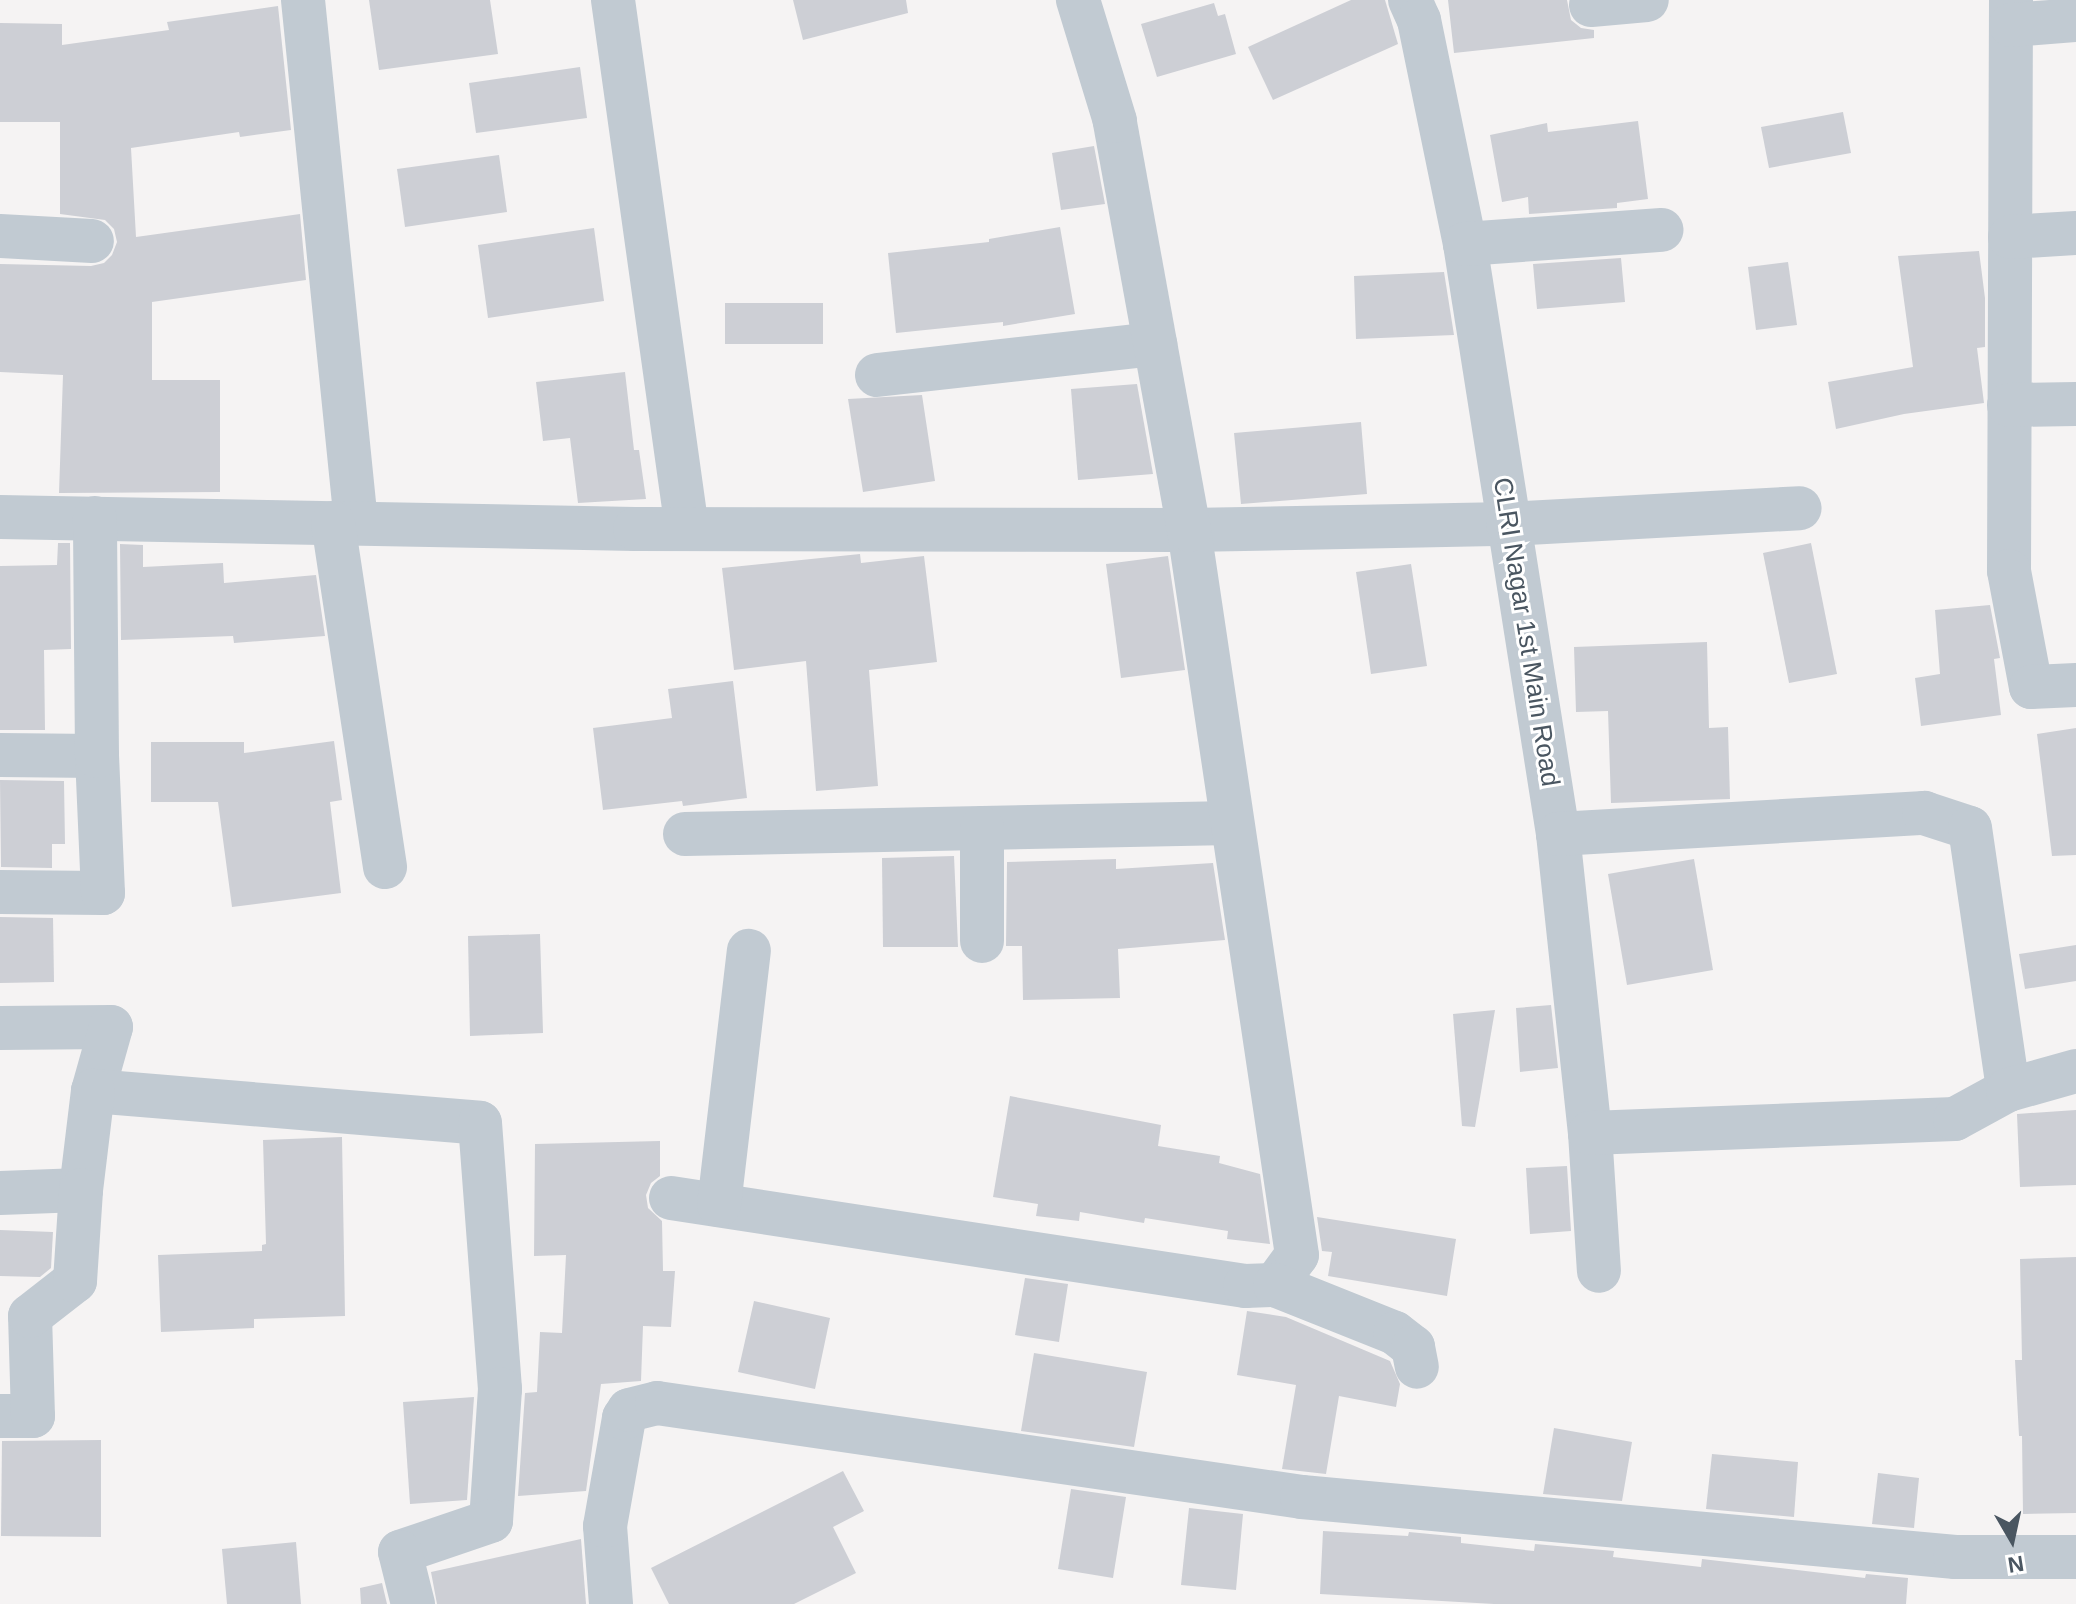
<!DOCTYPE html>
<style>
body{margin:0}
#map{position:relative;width:2076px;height:1604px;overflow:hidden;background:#f5f3f3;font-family:Arial,sans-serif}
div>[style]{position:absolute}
.building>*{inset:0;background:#cdcfd5}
.minor>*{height:44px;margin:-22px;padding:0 22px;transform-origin:22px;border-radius:22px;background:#c1cad2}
span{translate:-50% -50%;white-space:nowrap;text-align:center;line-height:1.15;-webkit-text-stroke:6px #fff;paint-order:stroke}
.street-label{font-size:26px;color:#4a5661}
.north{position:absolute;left:1972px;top:1500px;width:80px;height:80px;-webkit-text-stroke:6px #fff;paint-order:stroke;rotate:171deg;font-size:22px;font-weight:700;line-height:32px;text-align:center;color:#4a5661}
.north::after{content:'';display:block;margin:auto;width:28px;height:36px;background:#4a5661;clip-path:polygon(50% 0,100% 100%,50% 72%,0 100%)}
</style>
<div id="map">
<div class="building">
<div style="clip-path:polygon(369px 0,490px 0,498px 54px,379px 70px)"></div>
<div style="clip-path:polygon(793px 0,906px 0,908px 13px,803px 40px)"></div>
<div style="clip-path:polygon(1351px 0,1385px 0,1398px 44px,1273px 100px,1248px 47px)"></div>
<div style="clip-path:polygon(1448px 0,1567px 0,1571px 20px,1581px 28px,1594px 30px,1594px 38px,1454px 53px)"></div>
<div style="clip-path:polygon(1214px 3px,1218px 16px,1225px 14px,1236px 54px,1157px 77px,1141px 24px)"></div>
<div style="clip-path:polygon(278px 6px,291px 130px,240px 137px,239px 132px,131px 148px,136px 237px,300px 214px,306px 280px,152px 302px,152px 380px,220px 380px,220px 492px,59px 493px,63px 375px,0 372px,0 264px,91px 266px,104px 263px,112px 255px,117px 242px,114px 229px,105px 220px,60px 214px,60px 122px,0 122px,0 23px,62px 24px,62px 45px,169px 30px,167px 22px)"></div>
<div style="clip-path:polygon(580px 67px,587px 118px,476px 133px,469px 83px)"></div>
<div style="clip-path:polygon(1843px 112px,1851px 153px,1769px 168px,1761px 127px)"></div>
<div style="clip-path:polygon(1638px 121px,1648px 199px,1617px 203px,1617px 208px,1529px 214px,1528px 197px,1502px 202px,1490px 135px,1547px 123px,1548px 132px)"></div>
<div style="clip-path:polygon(1094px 146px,1105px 204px,1061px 210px,1052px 153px)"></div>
<div style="clip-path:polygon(499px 155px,507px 212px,405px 227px,397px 169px)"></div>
<div style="clip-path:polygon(1060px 227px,1075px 314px,1003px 326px,1003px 322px,896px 333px,888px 253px,989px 242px,989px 239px)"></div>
<div style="clip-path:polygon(594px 228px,604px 301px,488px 318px,478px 245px)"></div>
<div style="clip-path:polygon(1979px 251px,1985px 298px,1985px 347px,1977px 348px,1984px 403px,1904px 414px,1836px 429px,1828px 382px,1913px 367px,1898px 256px)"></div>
<div style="clip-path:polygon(1621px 258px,1625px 302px,1537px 309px,1533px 264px)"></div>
<div style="clip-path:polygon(1788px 262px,1797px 325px,1756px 330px,1748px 267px)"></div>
<div style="clip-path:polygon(1444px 272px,1454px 335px,1356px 339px,1354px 276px)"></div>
<div style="clip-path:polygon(725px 303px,823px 303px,823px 344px,725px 344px)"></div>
<div style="clip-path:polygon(625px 372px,634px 450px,639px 450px,646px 499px,578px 503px,570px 438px,543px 441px,536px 382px)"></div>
<div style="clip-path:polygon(1137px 384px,1153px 474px,1078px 480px,1071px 389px)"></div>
<div style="clip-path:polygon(922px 395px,935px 481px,863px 492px,848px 399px)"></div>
<div style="clip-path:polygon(1361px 422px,1367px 494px,1241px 504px,1234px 433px)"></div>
<div style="clip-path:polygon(58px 543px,70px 543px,71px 649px,44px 650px,45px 730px,0 730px,0 566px,57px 565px)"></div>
<div style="clip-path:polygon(1811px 543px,1837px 674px,1789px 683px,1763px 553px)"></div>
<div style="clip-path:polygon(120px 544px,143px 545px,143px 567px,223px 563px,224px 583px,316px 575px,325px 636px,234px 643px,233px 636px,121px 640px)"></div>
<div style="clip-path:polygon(860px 554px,861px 563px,924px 556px,937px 662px,869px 670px,878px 786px,816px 791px,806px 661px,734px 670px,722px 568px)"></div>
<div style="clip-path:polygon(1168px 556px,1185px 670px,1121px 678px,1106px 564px)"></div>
<div style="clip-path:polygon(1411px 564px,1427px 666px,1371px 674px,1356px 572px)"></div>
<div style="clip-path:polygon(1990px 605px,2000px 658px,1994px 659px,2001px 715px,1921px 726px,1915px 678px,1940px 674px,1935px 610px)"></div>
<div style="clip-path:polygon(1707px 642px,1709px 728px,1728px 727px,1730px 799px,1611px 803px,1608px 711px,1576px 712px,1574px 647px)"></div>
<div style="clip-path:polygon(733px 681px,747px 798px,683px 806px,682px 801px,603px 810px,593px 728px,672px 718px,668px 689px)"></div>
<div style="clip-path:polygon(2076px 728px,2076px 855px,2052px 856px,2037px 734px)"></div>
<div style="clip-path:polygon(334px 741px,342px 800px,330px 802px,341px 893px,232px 907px,218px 802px,151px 802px,151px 742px,244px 742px,244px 753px)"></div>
<div style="clip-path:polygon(0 780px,64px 781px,65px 844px,52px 844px,52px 868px,1px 867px)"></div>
<div style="clip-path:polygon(954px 856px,958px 947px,883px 947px,882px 858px)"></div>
<div style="clip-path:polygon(1116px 859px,1116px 869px,1213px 863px,1225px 940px,1118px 949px,1120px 998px,1023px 1000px,1022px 946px,1006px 946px,1007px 862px)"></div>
<div style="clip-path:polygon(1694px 859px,1713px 970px,1627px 985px,1608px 874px)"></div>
<div style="clip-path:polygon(0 917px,53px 918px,54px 982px,0 983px)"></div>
<div style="clip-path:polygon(540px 934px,543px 1033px,470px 1036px,468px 936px)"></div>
<div style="clip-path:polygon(2076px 945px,2076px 981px,2025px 989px,2019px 954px)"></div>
<div style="clip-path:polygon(1551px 1005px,1558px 1068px,1520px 1072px,1516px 1008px)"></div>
<div style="clip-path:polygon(1495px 1010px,1475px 1127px,1462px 1126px,1453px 1014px)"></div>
<div style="clip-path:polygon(1010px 1096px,1161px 1125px,1158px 1146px,1220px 1156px,1219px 1163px,1260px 1174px,1270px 1244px,1227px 1239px,1228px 1231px,1145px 1218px,1144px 1223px,1080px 1212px,1079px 1221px,1036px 1216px,1038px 1204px,993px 1197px)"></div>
<div style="clip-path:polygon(2076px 1110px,2076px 1185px,2020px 1187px,2017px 1114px)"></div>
<div style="clip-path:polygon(342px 1137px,345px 1316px,254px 1319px,254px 1328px,161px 1332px,158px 1255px,262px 1251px,262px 1245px,266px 1244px,263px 1140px)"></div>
<div style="clip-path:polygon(660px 1141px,660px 1176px,651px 1183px,646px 1195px,648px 1208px,662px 1221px,663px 1271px,675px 1271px,671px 1327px,643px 1326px,641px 1381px,601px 1384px,586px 1491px,518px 1496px,525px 1393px,537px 1392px,540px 1332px,562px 1333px,566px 1255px,534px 1256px,535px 1144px)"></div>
<div style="clip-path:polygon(1567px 1166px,1571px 1231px,1530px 1234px,1526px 1168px)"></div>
<div style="clip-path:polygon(1317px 1217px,1456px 1239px,1447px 1296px,1328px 1276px,1332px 1252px,1322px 1251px)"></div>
<div style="clip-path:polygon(0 1230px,53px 1232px,51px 1268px,40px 1277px,0 1276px)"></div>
<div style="clip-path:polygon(2076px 1257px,2076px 1513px,2023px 1514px,2022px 1436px,2019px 1436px,2015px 1360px,2022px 1360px,2020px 1259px)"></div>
<div style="clip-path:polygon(1025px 1278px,1068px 1284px,1059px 1342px,1015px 1335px)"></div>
<div style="clip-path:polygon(754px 1301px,830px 1318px,815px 1389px,738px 1372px)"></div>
<div style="clip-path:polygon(1247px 1311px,1286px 1317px,1390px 1361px,1400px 1384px,1396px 1407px,1339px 1396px,1326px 1474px,1282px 1469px,1296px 1385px,1237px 1375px)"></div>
<div style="clip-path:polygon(1034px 1353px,1147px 1372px,1134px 1447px,1021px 1431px)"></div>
<div style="clip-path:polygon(474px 1397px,467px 1500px,410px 1504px,403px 1402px)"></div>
<div style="clip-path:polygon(1554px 1428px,1632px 1442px,1622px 1501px,1543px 1494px)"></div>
<div style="clip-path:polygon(101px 1440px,101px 1537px,1px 1536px,2px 1441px)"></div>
<div style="clip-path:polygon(1712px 1454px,1798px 1462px,1794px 1517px,1706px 1509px)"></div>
<div style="clip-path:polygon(843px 1471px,864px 1511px,833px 1527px,856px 1573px,794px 1604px,669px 1604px,651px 1568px)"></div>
<div style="clip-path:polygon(1878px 1473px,1919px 1478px,1914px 1528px,1872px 1524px)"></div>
<div style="clip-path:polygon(1071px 1489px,1126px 1497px,1113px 1578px,1058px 1569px)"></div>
<div style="clip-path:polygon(1189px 1508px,1243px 1514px,1236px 1590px,1181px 1585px)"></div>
<div style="clip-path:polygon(1323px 1531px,1408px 1536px,1409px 1532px,1461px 1537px,1461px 1543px,1534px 1551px,1535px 1544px,1614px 1551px,1613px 1557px,1701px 1567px,1702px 1559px,1865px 1578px,1866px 1574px,1908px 1578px,1906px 1604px,1494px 1604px,1320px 1594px)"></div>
<div style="clip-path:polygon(581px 1539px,586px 1604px,437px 1604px,431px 1572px)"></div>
<div style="clip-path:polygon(296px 1542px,301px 1604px,227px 1604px,222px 1549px)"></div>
<div style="clip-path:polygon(382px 1583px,387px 1604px,361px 1604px,360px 1588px)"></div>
</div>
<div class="minor">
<div style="left:303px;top:0;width:526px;rotate:84.21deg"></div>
<div style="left:613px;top:0;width:534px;rotate:82.04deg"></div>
<div style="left:1410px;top:0;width:22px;rotate:66deg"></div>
<div style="left:1419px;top:20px;width:229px;rotate:78.4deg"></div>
<div style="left:1465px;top:244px;width:597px;rotate:81.04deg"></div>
<div style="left:1558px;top:834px;width:301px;rotate:83.9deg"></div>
<div style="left:1590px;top:1133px;width:138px;rotate:86.3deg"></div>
<div style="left:2011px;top:0;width:571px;rotate:90.2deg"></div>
<div style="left:2009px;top:571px;width:118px;rotate:79.3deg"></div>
<div style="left:2031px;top:687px;width:45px;rotate:-2.5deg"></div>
<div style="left:1591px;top:5px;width:56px;rotate:-5.1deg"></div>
<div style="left:2011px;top:25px;width:65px;rotate:-4.4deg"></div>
<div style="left:0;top:236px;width:92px;rotate:3.1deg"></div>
<div style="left:2010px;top:237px;width:66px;rotate:-3.5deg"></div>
<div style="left:1465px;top:244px;width:197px;rotate:-4.1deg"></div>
<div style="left:877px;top:375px;width:280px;rotate:-6.4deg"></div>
<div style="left:2009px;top:405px;width:67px;rotate:-0.9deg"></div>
<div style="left:0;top:517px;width:635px;rotate:1.08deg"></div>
<div style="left:635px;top:529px;width:554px;rotate:0.1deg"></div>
<div style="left:1189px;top:530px;width:319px;rotate:-1.1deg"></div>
<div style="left:1508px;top:524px;width:292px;rotate:-3.1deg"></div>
<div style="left:333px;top:523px;width:348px;rotate:81.4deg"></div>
<div style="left:0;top:755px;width:97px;rotate:0.6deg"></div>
<div style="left:685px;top:834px;width:546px;rotate:-1.15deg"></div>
<div style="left:1558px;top:834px;width:367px;rotate:-3.3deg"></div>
<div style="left:1924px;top:813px;width:48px;rotate:18.1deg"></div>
<div style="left:1970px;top:828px;width:265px;rotate:81.7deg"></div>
<div style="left:0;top:892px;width:103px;rotate:0.6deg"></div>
<div style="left:103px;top:893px;width:137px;rotate:-92.5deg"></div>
<div style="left:97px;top:756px;width:238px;rotate:-90.5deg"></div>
<div style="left:982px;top:941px;width:113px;rotate:-90deg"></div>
<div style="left:0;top:1028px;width:111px;rotate:-0.5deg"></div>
<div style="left:111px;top:1027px;width:66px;rotate:105.7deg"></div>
<div style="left:93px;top:1091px;width:388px;rotate:4.7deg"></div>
<div style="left:480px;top:1123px;width:267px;rotate:85.7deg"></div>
<div style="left:500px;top:1389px;width:132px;rotate:93.9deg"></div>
<div style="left:491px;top:1521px;width:96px;rotate:161.2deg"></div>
<div style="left:400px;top:1552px;width:54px;rotate:76deg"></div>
<div style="left:1590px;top:1133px;width:365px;rotate:-2.2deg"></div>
<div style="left:1955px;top:1119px;width:60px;rotate:-28.7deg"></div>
<div style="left:2008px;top:1090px;width:71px;rotate:-15.6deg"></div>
<div style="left:0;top:1193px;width:81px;rotate:-2.1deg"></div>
<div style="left:81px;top:1190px;width:100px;rotate:-83.1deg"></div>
<div style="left:671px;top:1198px;width:581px;rotate:8.72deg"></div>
<div style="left:1245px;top:1286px;width:30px;rotate:-2deg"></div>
<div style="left:1275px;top:1285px;width:37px;rotate:-54deg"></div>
<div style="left:1297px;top:1255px;width:733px;rotate:-98.47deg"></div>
<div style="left:1189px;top:530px;width:416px;rotate:-100.3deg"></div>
<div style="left:1115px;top:121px;width:127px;rotate:-107deg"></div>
<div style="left:719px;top:1205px;width:256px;rotate:-83.3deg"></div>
<div style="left:1275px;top:1285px;width:129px;rotate:21.8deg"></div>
<div style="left:1395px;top:1333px;width:23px;rotate:38deg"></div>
<div style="left:1413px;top:1347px;width:20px;rotate:79deg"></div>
<div style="left:0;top:1416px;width:33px"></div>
<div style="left:33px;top:1416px;width:100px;rotate:-91.7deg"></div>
<div style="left:30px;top:1316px;width:57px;rotate:-37.9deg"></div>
<div style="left:75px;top:1281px;width:91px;rotate:-86.2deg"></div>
<div style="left:611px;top:1604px;width:78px;rotate:-94.4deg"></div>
<div style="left:605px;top:1526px;width:110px;rotate:-80deg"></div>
<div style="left:624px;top:1418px;width:9px;rotate:-58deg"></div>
<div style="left:629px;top:1410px;width:29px;rotate:-14deg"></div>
<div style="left:657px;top:1403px;width:652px;rotate:8.29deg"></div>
<div style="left:1302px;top:1497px;width:656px;rotate:5.25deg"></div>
<div style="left:1955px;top:1557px;width:121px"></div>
</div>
<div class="street-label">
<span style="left:1526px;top:632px;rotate:81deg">CLRI Nagar 1st Main Road</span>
</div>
<div class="north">N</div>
</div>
